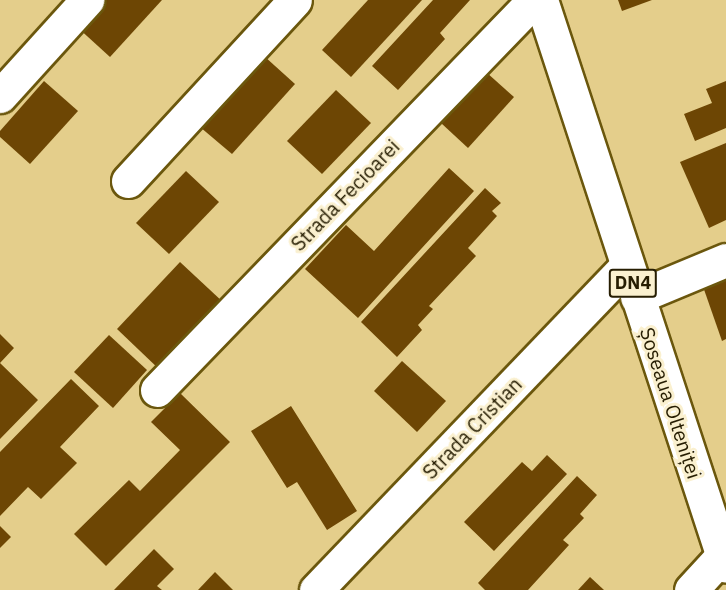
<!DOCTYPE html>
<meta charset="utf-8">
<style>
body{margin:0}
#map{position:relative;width:726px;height:590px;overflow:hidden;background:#e4ce8b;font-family:"IBM Plex Sans",sans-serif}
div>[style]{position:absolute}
.building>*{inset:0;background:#6d4604}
.roads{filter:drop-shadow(2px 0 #6b570d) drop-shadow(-2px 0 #6b570d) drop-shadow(0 2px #6b570d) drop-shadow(0 -2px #6b570d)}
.street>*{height:33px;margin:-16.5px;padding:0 16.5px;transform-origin:16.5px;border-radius:16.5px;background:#fff}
.primary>*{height:33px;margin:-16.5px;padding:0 16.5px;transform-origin:16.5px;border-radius:16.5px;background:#fff}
span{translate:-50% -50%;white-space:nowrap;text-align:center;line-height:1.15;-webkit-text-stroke:6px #faf0cf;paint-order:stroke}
.shield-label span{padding:2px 4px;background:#faf0cf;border:2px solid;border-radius:4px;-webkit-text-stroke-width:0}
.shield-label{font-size:18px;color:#261d02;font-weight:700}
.street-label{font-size:20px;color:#261d02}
</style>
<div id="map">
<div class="building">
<div style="clip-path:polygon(100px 0,162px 0,110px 57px,76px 26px)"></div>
<div style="clip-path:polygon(368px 0,422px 0,351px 77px,322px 50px)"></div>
<div style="clip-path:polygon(433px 0,470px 0,440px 33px,445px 39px,398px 90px,372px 66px)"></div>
<div style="clip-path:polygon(618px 0,652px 0,622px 11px)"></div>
<div style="clip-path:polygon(264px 56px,295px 84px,232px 154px,200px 127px)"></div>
<div style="clip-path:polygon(486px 72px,514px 97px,468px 148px,441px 123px)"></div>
<div style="clip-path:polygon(44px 81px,78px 111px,30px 164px,0 137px,0 131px)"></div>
<div style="clip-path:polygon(726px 81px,726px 128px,695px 141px,684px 114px,712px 103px,706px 89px)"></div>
<div style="clip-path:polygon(336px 90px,371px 123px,322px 174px,287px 141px)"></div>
<div style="clip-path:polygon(726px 143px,726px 220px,709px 228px,680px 162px)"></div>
<div style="clip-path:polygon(449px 168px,474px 191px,358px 318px,305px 269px,346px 225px,374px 251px)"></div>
<div style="clip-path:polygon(186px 171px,219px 202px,169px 254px,136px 223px)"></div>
<div style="clip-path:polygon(485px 188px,501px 203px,492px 211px,497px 216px,468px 248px,476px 256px,429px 306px,433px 309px,418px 325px,422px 330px,397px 357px,361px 322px)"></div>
<div style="clip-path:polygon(180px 262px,224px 303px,161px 371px,117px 329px)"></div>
<div style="clip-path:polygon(726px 269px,726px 339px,722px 341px,700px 278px)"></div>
<div style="clip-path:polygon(0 334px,14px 348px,0 363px,38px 400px,0 439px)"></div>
<div style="clip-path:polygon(109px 335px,147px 370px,113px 408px,74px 372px)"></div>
<div style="clip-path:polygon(402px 361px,446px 401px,417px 432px,374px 391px)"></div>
<div style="clip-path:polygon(71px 379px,99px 406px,60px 447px,77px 463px,41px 499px,28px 487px,0 516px,0 452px)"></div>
<div style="clip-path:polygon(180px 393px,230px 442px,106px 566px,74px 534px,129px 480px,140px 491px,180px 450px,151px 422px)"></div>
<div style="clip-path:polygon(291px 406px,357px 511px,327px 530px,297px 482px,287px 488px,251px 431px)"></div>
<div style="clip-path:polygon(547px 455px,567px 474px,494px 551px,464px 522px,522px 462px,532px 471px)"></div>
<div style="clip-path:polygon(577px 476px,597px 495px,580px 514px,584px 518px,563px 540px,569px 545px,528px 590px,485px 590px,478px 583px)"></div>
<div style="clip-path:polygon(0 526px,11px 537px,0 548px)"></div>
<div style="clip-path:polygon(154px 549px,174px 569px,157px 586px,162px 590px,114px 590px)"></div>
<div style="clip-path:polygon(215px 572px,233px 590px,198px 590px)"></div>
<div style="clip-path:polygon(590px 577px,604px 590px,578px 590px)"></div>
</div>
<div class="roads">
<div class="street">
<div style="left:0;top:96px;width:130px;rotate:-47.8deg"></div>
<div style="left:128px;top:181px;width:246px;rotate:-47.3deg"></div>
<div style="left:637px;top:297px;width:96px;rotate:-22.6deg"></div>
<div style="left:157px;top:390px;width:542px;rotate:-45.97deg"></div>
<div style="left:316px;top:590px;width:449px;rotate:-46.2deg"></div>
<div style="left:691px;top:590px;width:46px;rotate:-47.6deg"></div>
</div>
<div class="primary">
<div style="left:541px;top:0;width:595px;rotate:71.9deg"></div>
</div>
</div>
<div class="shield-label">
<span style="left:633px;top:283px">DN4</span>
</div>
<div class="street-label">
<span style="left:345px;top:195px;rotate:-46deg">Strada Fecioarei</span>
<span style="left:671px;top:403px;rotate:72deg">Șoseaua Olteniței</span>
<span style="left:472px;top:428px;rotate:-46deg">Strada Cristian</span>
</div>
</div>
